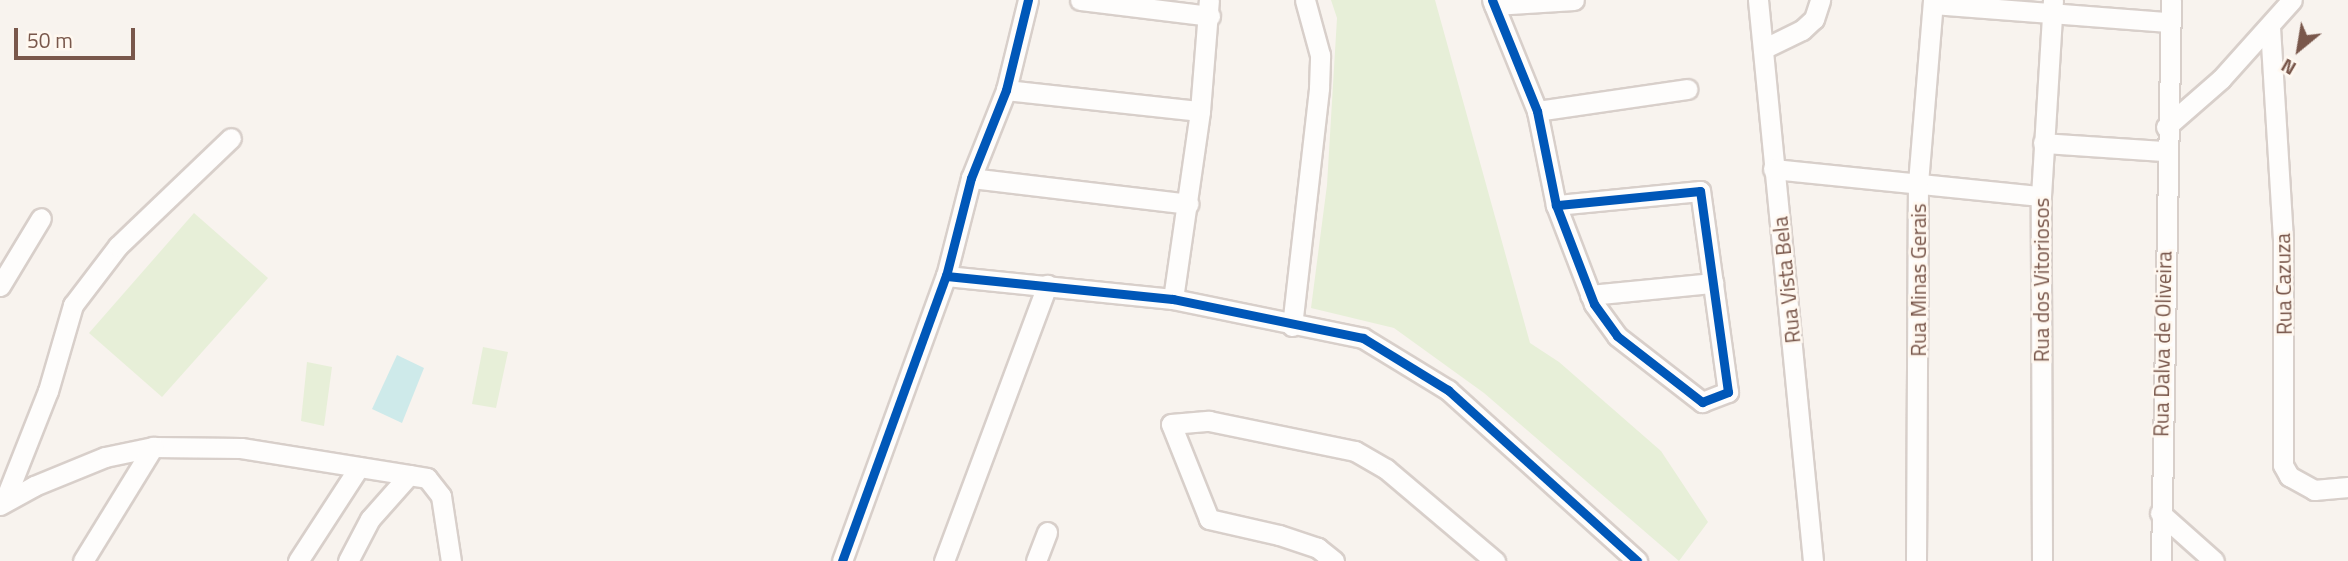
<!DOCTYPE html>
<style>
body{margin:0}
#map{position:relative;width:2348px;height:561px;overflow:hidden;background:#f8f3ee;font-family:"Titillium Web",sans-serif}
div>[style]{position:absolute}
.green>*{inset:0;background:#e7efd8}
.water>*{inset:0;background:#ceeaea}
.roads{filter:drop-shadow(2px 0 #d8cfca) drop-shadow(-2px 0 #d8cfca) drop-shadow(0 2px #d8cfca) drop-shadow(0 -2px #d8cfca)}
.minor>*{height:19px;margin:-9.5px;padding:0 9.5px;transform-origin:9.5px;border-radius:9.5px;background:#fefdfc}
.cycleway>*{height:9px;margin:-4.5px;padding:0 4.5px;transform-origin:4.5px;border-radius:4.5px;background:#0057b8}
span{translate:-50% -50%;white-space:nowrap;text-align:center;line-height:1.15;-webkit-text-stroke:5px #fff8f0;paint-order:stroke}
.street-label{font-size:21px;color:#79574b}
.north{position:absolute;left:2264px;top:14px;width:70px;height:70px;-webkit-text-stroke:5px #fff8f0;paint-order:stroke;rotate:210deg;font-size:19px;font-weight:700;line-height:28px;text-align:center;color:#79574b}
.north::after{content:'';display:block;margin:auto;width:24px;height:32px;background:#79574b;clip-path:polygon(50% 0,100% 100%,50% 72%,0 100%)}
.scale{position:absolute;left:14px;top:28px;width:121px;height:32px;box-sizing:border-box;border:4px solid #79574b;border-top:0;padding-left:9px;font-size:21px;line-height:24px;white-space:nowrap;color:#79574b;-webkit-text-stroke:5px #fff8f0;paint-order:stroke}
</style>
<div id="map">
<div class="green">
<div style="clip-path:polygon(1331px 0,1435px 0,1530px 343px,1559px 362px,1661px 451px,1708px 522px,1679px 561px,1484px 393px,1394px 328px,1311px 308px,1327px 185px,1337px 18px)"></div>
<div style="clip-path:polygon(194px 213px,268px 278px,162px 397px,89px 333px)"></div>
<div style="clip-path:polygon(483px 347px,508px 352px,496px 408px,472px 404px)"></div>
<div style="clip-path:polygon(307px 362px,332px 367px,324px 426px,301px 421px)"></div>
</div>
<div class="water">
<div style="clip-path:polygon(397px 355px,424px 368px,402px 423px,372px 409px)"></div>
</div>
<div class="roads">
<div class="minor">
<div style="left:1080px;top:0;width:131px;rotate:7deg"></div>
<div style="left:1492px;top:0;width:120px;rotate:67.9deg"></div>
<div style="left:1537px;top:111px;width:96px;rotate:78.6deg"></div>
<div style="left:1556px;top:205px;width:106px;rotate:69deg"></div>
<div style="left:1594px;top:304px;width:39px;rotate:54deg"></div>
<div style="left:1617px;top:336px;width:108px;rotate:37.8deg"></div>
<div style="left:1702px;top:402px;width:28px;rotate:-21deg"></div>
<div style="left:1728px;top:392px;width:203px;rotate:-97.9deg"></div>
<div style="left:1700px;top:191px;width:145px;rotate:174.4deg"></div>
<div style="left:1758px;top:0;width:564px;rotate:84.4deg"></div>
<div style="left:1933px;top:4px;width:236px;rotate:4.4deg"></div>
<div style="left:1494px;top:5px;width:80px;rotate:-3.6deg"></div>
<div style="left:2270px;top:27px;width:212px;rotate:86.5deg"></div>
<div style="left:2283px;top:239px;width:226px;rotate:90deg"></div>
<div style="left:2283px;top:465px;width:13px;rotate:61deg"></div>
<div style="left:2289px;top:476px;width:29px;rotate:29deg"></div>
<div style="left:2314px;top:490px;width:34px;rotate:-5deg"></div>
<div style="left:1763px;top:49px;width:43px;rotate:-26deg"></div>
<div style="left:1802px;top:30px;width:16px;rotate:-43deg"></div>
<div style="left:1814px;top:19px;width:20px;rotate:-72deg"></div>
<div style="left:1006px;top:90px;width:195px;rotate:6.2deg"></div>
<div style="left:1537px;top:111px;width:152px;rotate:-8.3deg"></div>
<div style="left:2166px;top:127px;width:73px;rotate:-41.1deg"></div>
<div style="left:2221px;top:79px;width:106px;rotate:-48.1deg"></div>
<div style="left:2043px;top:143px;width:122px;rotate:3.8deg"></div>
<div style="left:1773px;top:169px;width:269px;rotate:5.8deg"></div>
<div style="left:971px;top:178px;width:219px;rotate:6.8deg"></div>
<div style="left:946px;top:276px;width:228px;rotate:5.8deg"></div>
<div style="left:1173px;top:299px;width:194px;rotate:11.6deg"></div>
<div style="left:1363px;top:338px;width:100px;rotate:31.5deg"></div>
<div style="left:1448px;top:390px;width:255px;rotate:42.1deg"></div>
<div style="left:0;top:286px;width:79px;rotate:-58.9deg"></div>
<div style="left:1590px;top:295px;width:124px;rotate:-5.6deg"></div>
<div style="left:1173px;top:299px;width:190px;rotate:-81.8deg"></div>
<div style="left:1200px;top:111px;width:111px;rotate:-85.4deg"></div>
<div style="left:1292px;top:326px;width:240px;rotate:-83.5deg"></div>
<div style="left:1319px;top:88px;width:33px;rotate:-88deg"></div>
<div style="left:1320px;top:55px;width:57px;rotate:-105.3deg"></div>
<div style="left:4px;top:502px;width:119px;rotate:-68.4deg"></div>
<div style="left:48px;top:391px;width:90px;rotate:-73.8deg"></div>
<div style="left:73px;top:305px;width:74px;rotate:-52.7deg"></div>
<div style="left:118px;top:246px;width:156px;rotate:-43.7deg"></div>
<div style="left:0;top:505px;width:39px;rotate:-29deg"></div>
<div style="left:34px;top:486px;width:77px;rotate:-22.2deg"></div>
<div style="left:105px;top:457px;width:49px;rotate:-11.8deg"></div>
<div style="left:153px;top:447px;width:88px;rotate:0.7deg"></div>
<div style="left:241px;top:448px;width:170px;rotate:9.1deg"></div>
<div style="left:2160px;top:513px;width:72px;rotate:41.6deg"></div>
<div style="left:83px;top:561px;width:134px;rotate:-58.4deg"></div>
<div style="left:298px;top:561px;width:112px;rotate:-57deg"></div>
<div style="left:348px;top:561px;width:47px;rotate:-62.4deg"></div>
<div style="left:370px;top:519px;width:59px;rotate:-48.4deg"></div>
<div style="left:409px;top:475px;width:18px;rotate:9deg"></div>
<div style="left:427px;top:478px;width:23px;rotate:52deg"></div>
<div style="left:441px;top:496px;width:66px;rotate:81.3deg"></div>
<div style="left:842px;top:561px;width:303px;rotate:-70deg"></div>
<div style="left:946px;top:276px;width:101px;rotate:-75.7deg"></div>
<div style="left:971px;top:178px;width:95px;rotate:-68.3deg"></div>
<div style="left:1006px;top:90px;width:93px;rotate:-76.3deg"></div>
<div style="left:944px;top:561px;width:295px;rotate:-69.5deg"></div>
<div style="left:1036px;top:561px;width:31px;rotate:-69deg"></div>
<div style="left:1334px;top:561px;width:21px;rotate:-141deg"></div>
<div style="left:1318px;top:548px;width:41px;rotate:-161.6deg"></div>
<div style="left:1279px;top:535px;width:72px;rotate:-167.1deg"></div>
<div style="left:1209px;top:519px;width:102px;rotate:-111.8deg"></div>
<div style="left:1171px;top:424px;width:38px;rotate:-5deg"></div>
<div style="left:1209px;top:421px;width:149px;rotate:11.6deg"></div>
<div style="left:1355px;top:451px;width:36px;rotate:30deg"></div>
<div style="left:1386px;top:469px;width:143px;rotate:40.2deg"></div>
<div style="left:1916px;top:561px;width:378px;rotate:-89.7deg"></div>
<div style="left:1918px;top:183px;width:184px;rotate:-85.3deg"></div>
<div style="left:2042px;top:561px;width:365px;rotate:-90.2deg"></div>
<div style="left:2041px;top:196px;width:196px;rotate:-86.5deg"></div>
<div style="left:2161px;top:561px;width:561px;rotate:-88.98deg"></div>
</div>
</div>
<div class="cycleway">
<div style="left:1492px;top:0;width:120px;rotate:67.9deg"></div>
<div style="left:1537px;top:111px;width:96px;rotate:78.6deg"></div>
<div style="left:1556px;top:205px;width:106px;rotate:69deg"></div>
<div style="left:1594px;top:304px;width:39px;rotate:54deg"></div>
<div style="left:1617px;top:336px;width:108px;rotate:37.8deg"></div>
<div style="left:1702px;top:402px;width:28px;rotate:-21deg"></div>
<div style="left:1728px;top:392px;width:203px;rotate:-97.9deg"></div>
<div style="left:1700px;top:191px;width:145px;rotate:174.4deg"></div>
<div style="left:946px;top:276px;width:228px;rotate:5.8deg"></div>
<div style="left:1173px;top:299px;width:194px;rotate:11.6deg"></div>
<div style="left:1363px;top:338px;width:100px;rotate:31.5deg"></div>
<div style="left:1448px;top:390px;width:255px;rotate:42.1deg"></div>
<div style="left:842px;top:561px;width:303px;rotate:-70deg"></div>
<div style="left:946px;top:276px;width:101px;rotate:-75.7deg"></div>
<div style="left:971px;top:178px;width:95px;rotate:-68.3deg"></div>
<div style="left:1006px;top:90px;width:93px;rotate:-76.3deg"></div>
</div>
<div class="street-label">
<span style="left:1786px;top:280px;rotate:-96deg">Rua Vista Bela</span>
<span style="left:1918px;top:280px;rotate:-90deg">Rua Minas Gerais</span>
<span style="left:2041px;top:280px;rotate:-90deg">Rua dos Vitoriosos</span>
<span style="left:2283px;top:284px;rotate:-91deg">Rua Cazuza</span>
<span style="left:2162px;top:344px;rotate:-89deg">Rua Dalva de Oliveira</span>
</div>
<div class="north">N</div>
<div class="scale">50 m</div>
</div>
